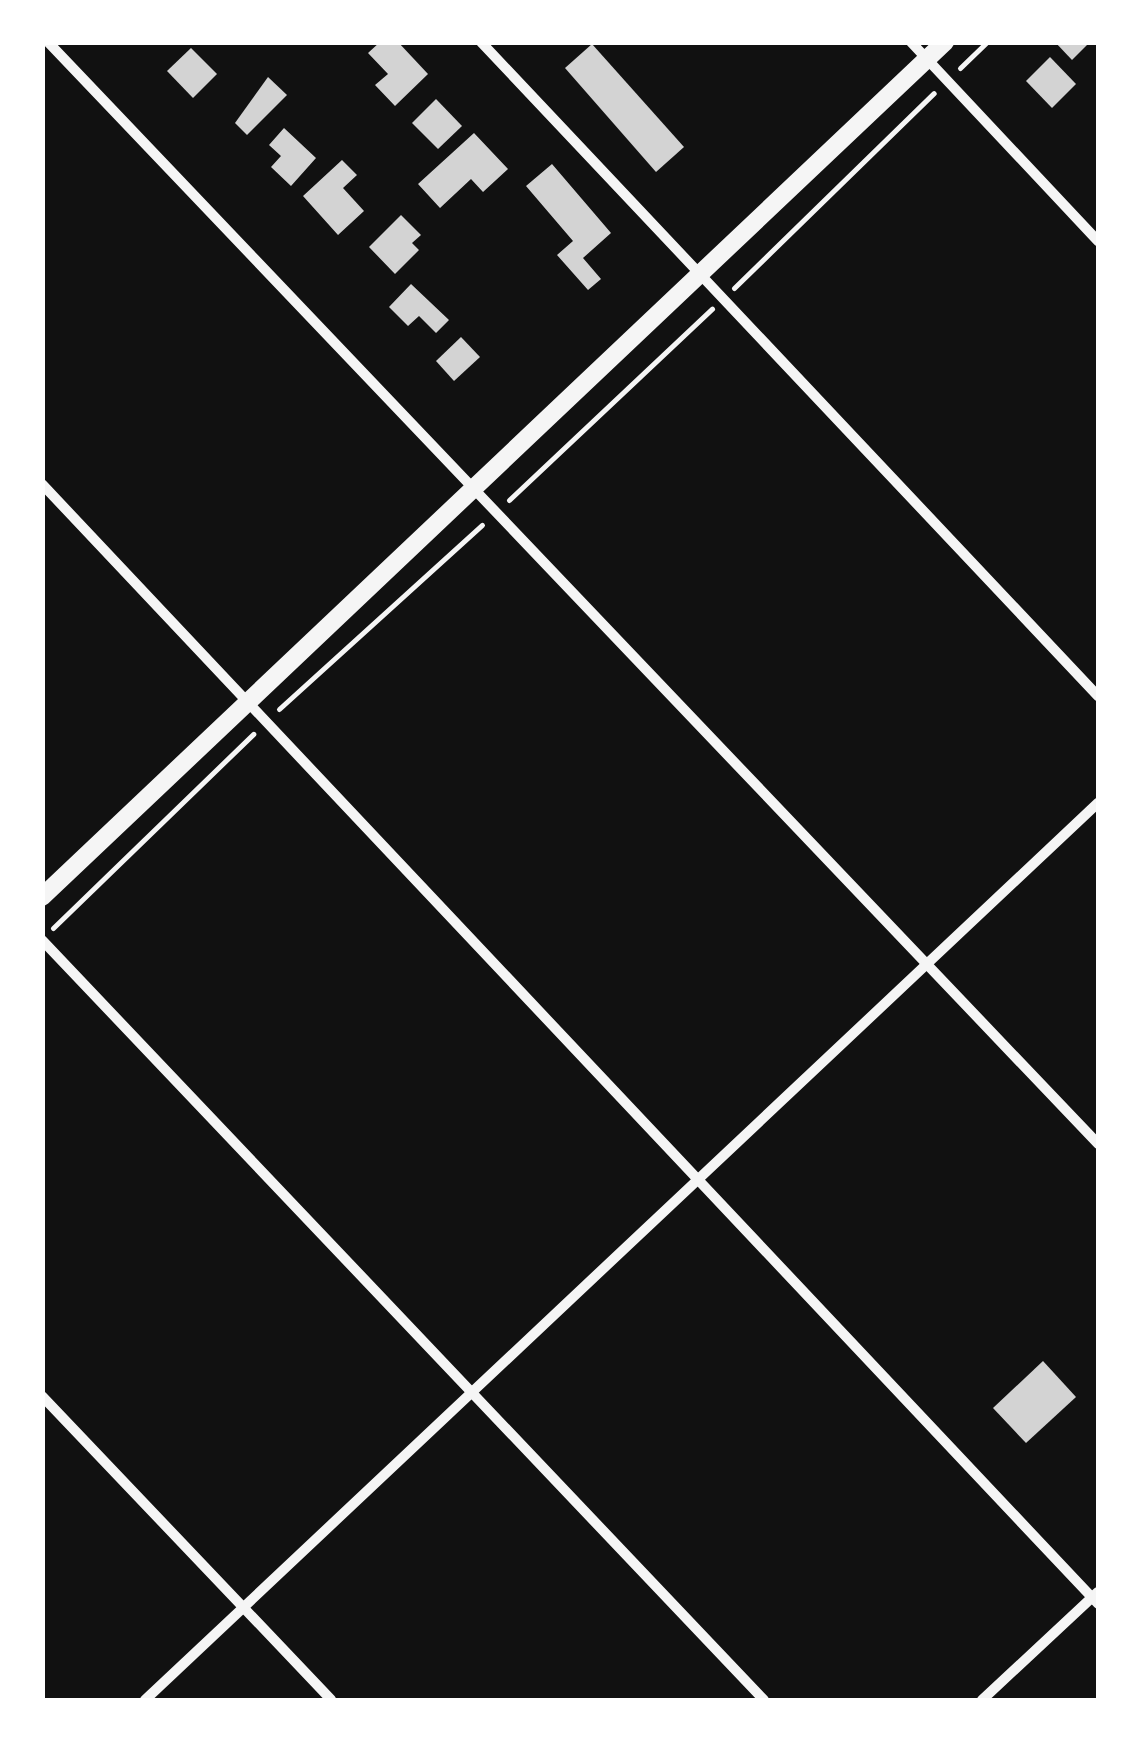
<!DOCTYPE html>
<style>
body{margin:0}
#map{position:relative;width:1141px;height:1743px;overflow:hidden;background:#111;font-family:"Nunito Sans",sans-serif}
div>[style]{position:absolute}
.building>*{inset:0;background:#d3d3d3}
.path>*{height:5px;margin:-2.5px;padding:0 2.5px;transform-origin:2.5px;border-radius:2.5px;background:#f5f5f5}
.minor>*{height:10px;margin:-5px;padding:0 5px;transform-origin:5px;border-radius:5px;background:#f5f5f5}
.tertiary>*{height:18px;margin:-9px;padding:0 9px;transform-origin:9px;border-radius:9px;background:#f5f5f5}
span{translate:-50% -50%;white-space:nowrap;text-align:center;line-height:1.15;-webkit-text-stroke:9px #fff;paint-order:stroke}
.frame{position:absolute;inset:0;border:45px solid #fff;pointer-events:none}
</style>
<div id="map">
<div class="building">
<div style="clip-path:polygon(380px 42px,398px 42px,428px 74px,395px 106px,375px 85px,388px 74px,368px 53px)"></div>
<div style="clip-path:polygon(1055px 42px,1090px 42px,1072px 60px)"></div>
<div style="clip-path:polygon(592px 44px,684px 147px,656px 172px,565px 68px)"></div>
<div style="clip-path:polygon(191px 48px,217px 74px,193px 98px,167px 71px)"></div>
<div style="clip-path:polygon(1050px 57px,1076px 84px,1052px 108px,1026px 81px)"></div>
<div style="clip-path:polygon(268px 77px,287px 95px,247px 135px,235px 123px)"></div>
<div style="clip-path:polygon(436px 99px,462px 126px,438px 149px,412px 123px)"></div>
<div style="clip-path:polygon(284px 128px,316px 158px,291px 186px,271px 167px,281px 156px,269px 145px)"></div>
<div style="clip-path:polygon(474px 133px,508px 169px,483px 192px,471px 179px,440px 208px,418px 184px)"></div>
<div style="clip-path:polygon(342px 160px,357px 175px,343px 188px,364px 211px,338px 235px,303px 196px)"></div>
<div style="clip-path:polygon(552px 164px,611px 233px,583px 258px,601px 279px,588px 290px,557px 255px,573px 241px,526px 186px)"></div>
<div style="clip-path:polygon(401px 215px,421px 235px,412px 243px,419px 250px,395px 274px,369px 247px)"></div>
<div style="clip-path:polygon(411px 284px,449px 320px,436px 333px,419px 316px,408px 326px,389px 307px)"></div>
<div style="clip-path:polygon(461px 337px,480px 357px,454px 381px,436px 361px)"></div>
<div style="clip-path:polygon(1043px 1361px,1076px 1397px,1026px 1443px,993px 1408px)"></div>
</div>
<div class="path">
<div style="left:960px;top:68px;width:37px;rotate:-44deg"></div>
<div style="left:734px;top:288px;width:279px;rotate:-44.3deg"></div>
<div style="left:509px;top:500px;width:279px;rotate:-43.3deg"></div>
<div style="left:279px;top:709px;width:274px;rotate:-42.2deg"></div>
<div style="left:53px;top:928px;width:279px;rotate:-44.1deg"></div>
</div>
<div class="minor">
<div style="left:48px;top:42px;width:1522px;rotate:46.38deg"></div>
<div style="left:481px;top:42px;width:899px;rotate:46.67deg"></div>
<div style="left:911px;top:42px;width:273px;rotate:46.8deg"></div>
<div style="left:42px;top:484px;width:1539px;rotate:46.68deg"></div>
<div style="left:42px;top:940px;width:1048px;rotate:46.47deg"></div>
<div style="left:42px;top:1396px;width:419px;rotate:46.4deg"></div>
<div style="left:145px;top:1700px;width:1309px;rotate:-43.27deg"></div>
<div style="left:982px;top:1700px;width:158px;rotate:-43deg"></div>
</div>
<div class="tertiary">
<div style="left:42px;top:897px;width:1244px;rotate:-43.44deg"></div>
</div>
<div class="frame"></div>
</div>
